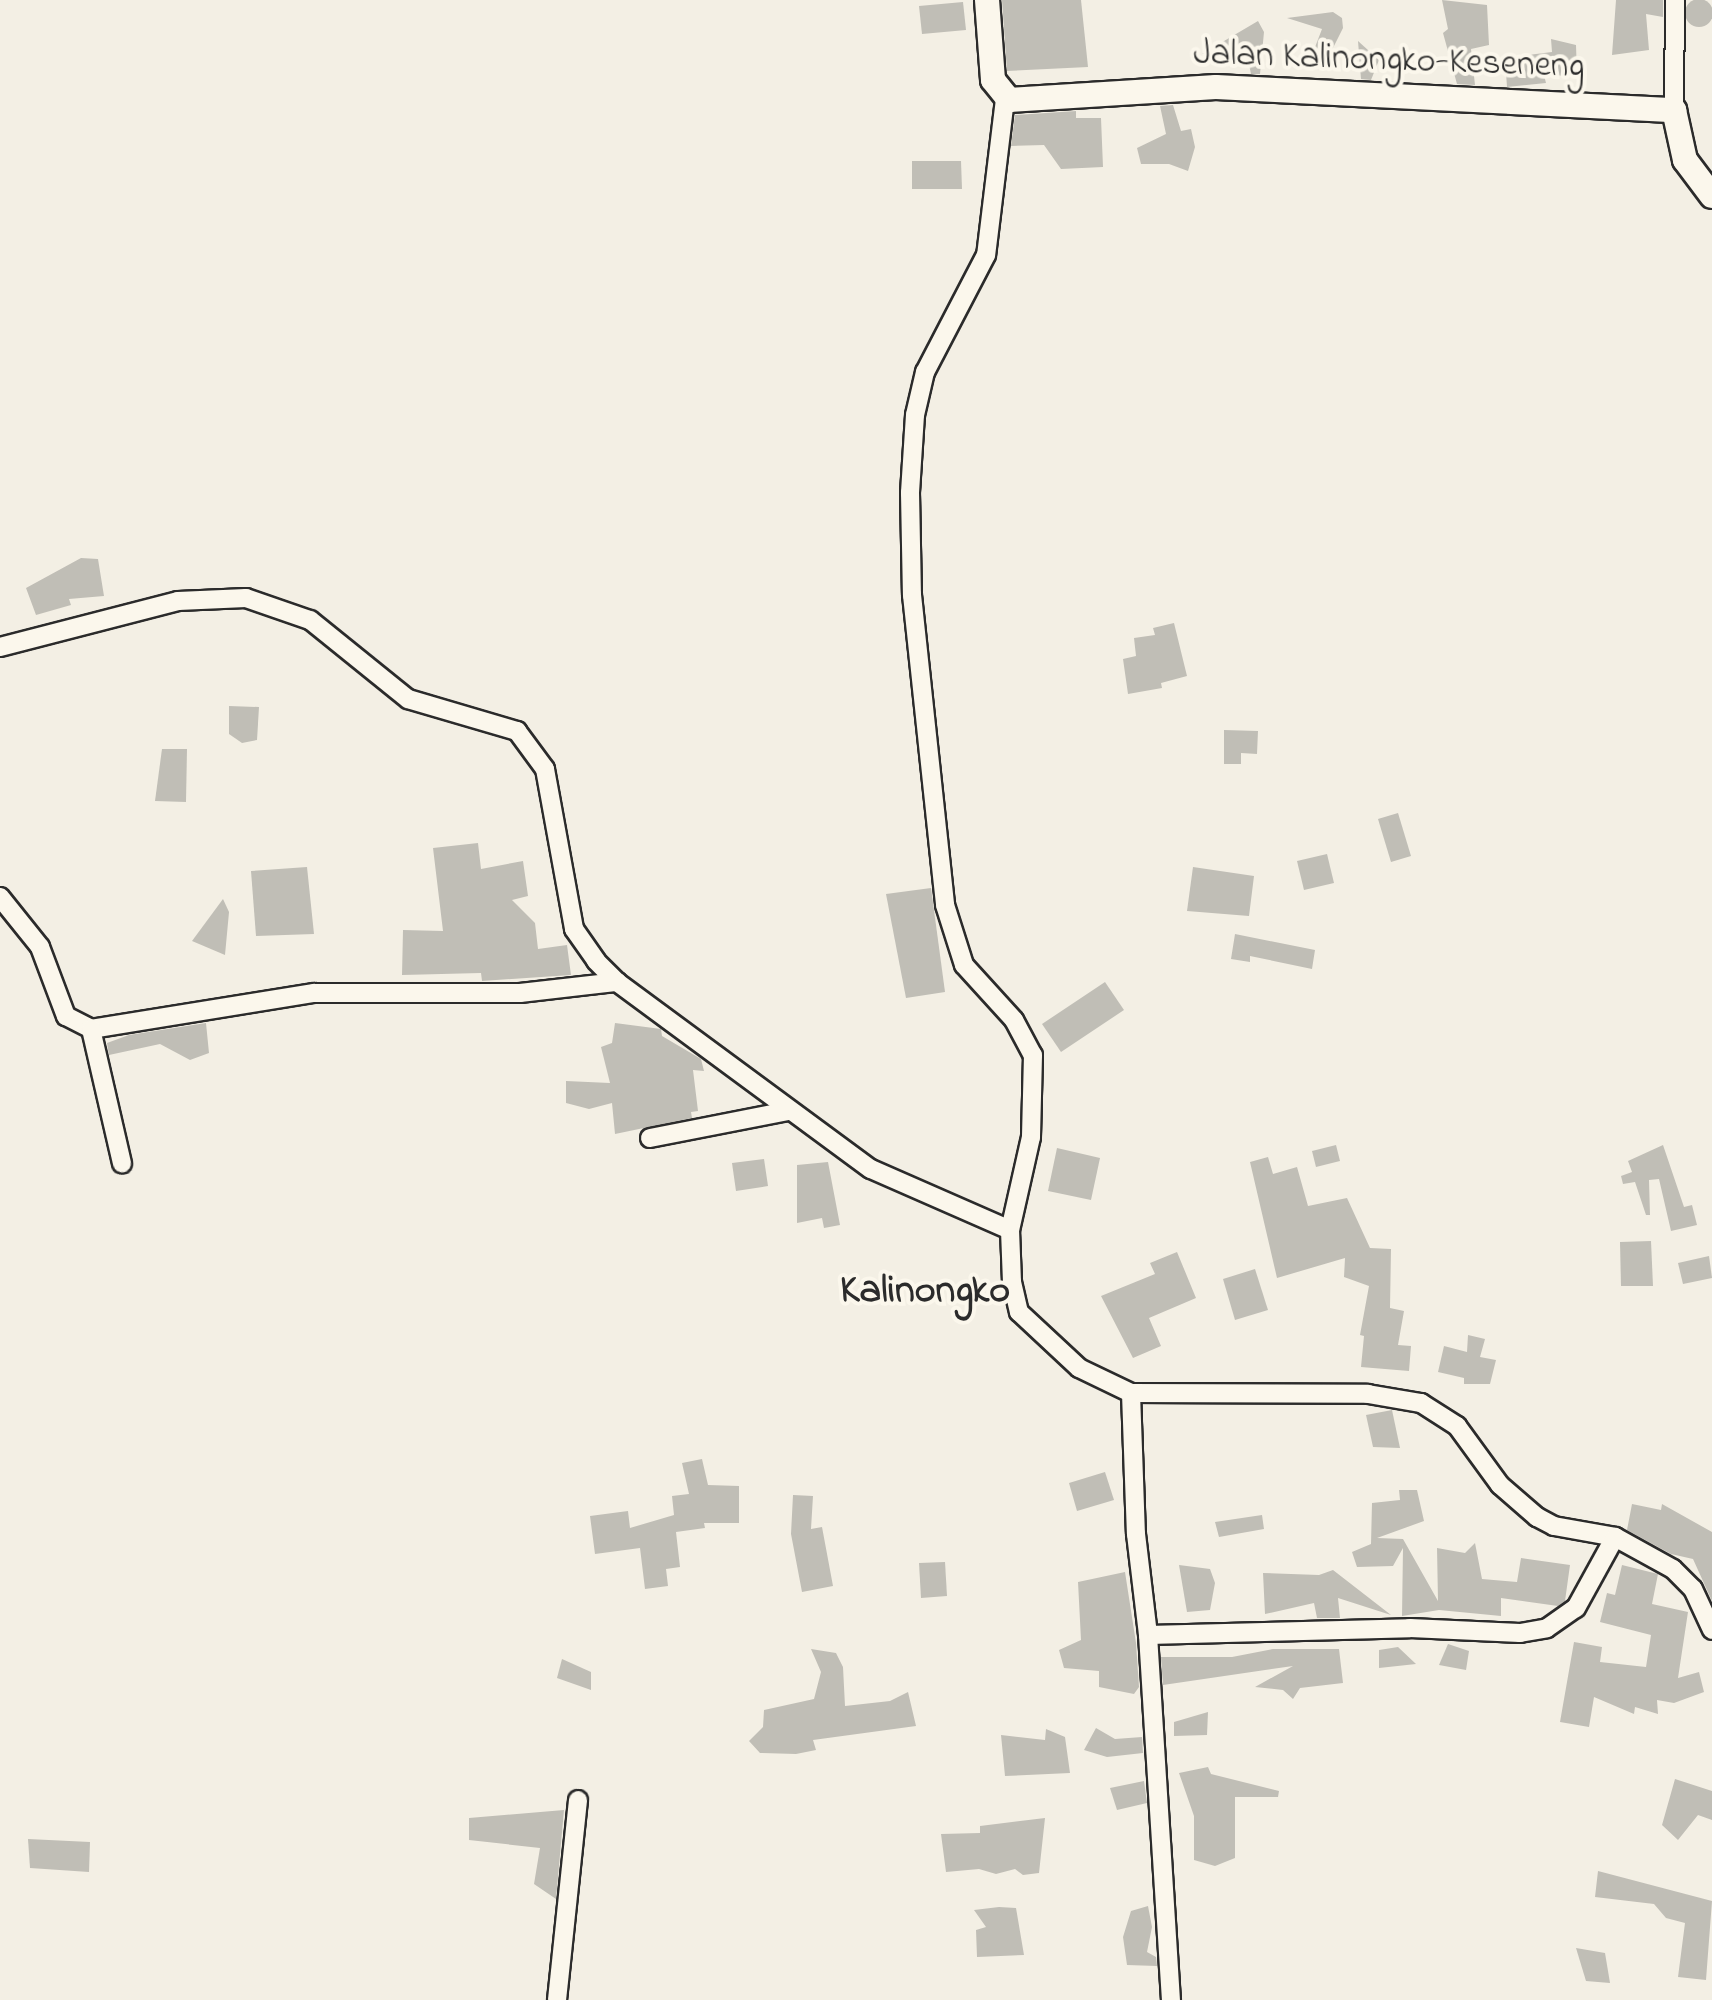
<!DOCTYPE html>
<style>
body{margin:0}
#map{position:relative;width:1712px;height:2000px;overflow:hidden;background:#f3efe4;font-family:"Indie Flower",sans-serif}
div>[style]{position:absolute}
.building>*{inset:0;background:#c0beb6}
.round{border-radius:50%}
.roads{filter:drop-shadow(2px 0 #2b2b2b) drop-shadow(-2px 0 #2b2b2b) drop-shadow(0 2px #2b2b2b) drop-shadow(0 -2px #2b2b2b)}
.minor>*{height:18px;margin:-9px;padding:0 9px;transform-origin:9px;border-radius:9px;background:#fbf7ec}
.tertiary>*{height:24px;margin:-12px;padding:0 12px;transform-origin:12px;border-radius:12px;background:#fbf7ec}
span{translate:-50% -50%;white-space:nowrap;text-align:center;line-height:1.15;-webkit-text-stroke:8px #fbf7ec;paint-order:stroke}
.street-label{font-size:36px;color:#2b2b2b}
.quarter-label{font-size:40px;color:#2b2b2b;font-weight:700}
</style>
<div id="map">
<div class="building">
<div class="round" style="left:1685px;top:-1px;width:28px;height:28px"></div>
<div style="clip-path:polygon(1002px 0,1081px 0,1088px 67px,1007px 71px)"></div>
<div style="clip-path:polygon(1442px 0,1487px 5px,1489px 45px,1471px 49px,1475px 85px,1457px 84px,1443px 33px,1448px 29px)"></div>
<div style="clip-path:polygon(1616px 0,1663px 0,1663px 17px,1646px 14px,1649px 50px,1612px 55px)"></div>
<div style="clip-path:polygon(963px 2px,966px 30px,922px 34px,919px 6px)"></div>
<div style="clip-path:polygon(1333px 12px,1342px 18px,1343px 28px,1326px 62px,1312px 55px,1322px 29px,1287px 18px)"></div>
<div style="clip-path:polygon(1258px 21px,1264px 32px,1260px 74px,1251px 74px,1246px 50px,1202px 54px)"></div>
<div style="clip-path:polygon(1551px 39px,1576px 45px,1577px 76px,1544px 75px,1546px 83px,1507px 87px,1505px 58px,1552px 52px)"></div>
<div style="clip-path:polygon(1358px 41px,1379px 60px,1371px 80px,1361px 79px)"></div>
<div style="clip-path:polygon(1173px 105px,1181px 131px,1191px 129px,1195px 147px,1188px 171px,1169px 164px,1141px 164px,1137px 148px,1166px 134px,1160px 106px)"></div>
<div style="clip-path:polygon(1076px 111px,1076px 118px,1101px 118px,1103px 167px,1061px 169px,1044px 145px,1011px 146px,1015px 115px)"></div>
<div style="clip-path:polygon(912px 161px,961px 161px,962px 189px,912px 189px)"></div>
<div style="clip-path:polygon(81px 558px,98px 559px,104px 596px,69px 599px,71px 605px,36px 615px,26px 588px)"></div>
<div style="clip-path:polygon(1174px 623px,1187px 676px,1161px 683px,1162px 688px,1128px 694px,1123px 659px,1136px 656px,1134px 638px,1155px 635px,1153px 628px)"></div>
<div style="clip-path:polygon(229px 706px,259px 707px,257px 740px,242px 743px,229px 734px)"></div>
<div style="clip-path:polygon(1224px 730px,1258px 731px,1257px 754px,1241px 753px,1241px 764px,1224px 764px)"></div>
<div style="clip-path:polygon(162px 749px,187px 749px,186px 802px,155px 801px)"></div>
<div style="clip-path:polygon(1398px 813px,1411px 856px,1391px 862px,1378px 819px)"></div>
<div style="clip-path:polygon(478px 843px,481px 869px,523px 861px,528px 896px,512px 900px,535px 923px,538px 949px,567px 945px,571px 975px,482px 981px,481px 973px,402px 975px,403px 930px,443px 931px,433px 848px)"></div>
<div style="clip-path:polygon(1327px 854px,1334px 883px,1304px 890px,1297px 861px)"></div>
<div style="clip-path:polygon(307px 867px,314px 934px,256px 936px,251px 871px)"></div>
<div style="clip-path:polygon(1193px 867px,1254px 876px,1249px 916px,1187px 911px)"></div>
<div style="clip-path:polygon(931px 888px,945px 992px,906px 998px,886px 894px)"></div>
<div style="clip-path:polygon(223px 899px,229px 912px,225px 955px,192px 941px)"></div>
<div style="clip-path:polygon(1235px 934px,1315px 950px,1312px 969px,1250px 956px,1250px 962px,1231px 959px)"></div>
<div style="clip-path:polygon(1105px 982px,1124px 1010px,1061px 1052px,1042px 1024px)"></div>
<div style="clip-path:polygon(206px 1023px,209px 1053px,190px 1060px,160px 1044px,109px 1055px,107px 1043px,129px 1035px)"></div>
<div style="clip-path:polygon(615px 1023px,661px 1029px,662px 1036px,701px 1059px,704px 1071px,693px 1070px,698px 1111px,691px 1112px,692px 1118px,615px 1134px,612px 1103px,589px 1109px,566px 1103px,566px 1081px,610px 1083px,601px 1047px,612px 1043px)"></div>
<div style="clip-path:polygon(1336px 1145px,1340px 1161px,1316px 1167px,1312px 1151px)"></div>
<div style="clip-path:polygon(1663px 1145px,1684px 1207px,1692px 1205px,1697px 1225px,1671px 1231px,1659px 1179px,1649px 1180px,1650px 1215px,1646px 1215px,1635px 1182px,1623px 1184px,1621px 1176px,1632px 1172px,1628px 1161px)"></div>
<div style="clip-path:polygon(1057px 1148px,1100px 1158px,1091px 1200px,1048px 1191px)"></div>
<div style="clip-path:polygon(1268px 1157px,1273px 1174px,1297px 1167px,1308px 1206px,1347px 1198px,1370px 1248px,1391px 1249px,1390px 1308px,1404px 1311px,1398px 1345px,1411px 1346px,1409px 1371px,1361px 1367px,1364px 1336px,1360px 1335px,1369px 1286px,1344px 1277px,1345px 1258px,1277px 1278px,1250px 1162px)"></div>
<div style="clip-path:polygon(764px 1159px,768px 1186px,736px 1191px,732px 1163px)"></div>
<div style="clip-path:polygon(828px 1162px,840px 1225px,824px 1228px,822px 1218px,797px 1223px,797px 1165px)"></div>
<div style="clip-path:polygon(1651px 1241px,1653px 1286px,1621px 1286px,1620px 1242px)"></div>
<div style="clip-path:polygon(1177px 1252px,1196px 1298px,1149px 1318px,1161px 1346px,1133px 1358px,1101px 1296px,1155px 1274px,1150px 1263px)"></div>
<div style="clip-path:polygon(1709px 1256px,1712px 1278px,1683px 1284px,1678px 1263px)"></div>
<div style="clip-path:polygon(1255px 1269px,1268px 1310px,1235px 1320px,1223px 1279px)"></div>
<div style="clip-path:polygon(1468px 1335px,1485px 1339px,1480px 1357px,1496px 1360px,1490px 1384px,1464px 1384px,1464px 1378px,1438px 1372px,1444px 1346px,1467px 1352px)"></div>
<div style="clip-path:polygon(1392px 1410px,1400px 1448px,1373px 1447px,1366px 1415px)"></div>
<div style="clip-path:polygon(702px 1459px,708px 1485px,739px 1486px,739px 1523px,704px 1523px,705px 1528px,676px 1532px,680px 1567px,666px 1569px,668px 1586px,645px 1589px,640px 1548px,595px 1554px,590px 1516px,628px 1511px,630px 1528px,674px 1515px,672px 1496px,689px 1494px,682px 1463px)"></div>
<div style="clip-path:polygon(1105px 1472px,1114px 1500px,1077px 1511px,1069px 1483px)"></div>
<div style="clip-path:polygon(1399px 1490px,1417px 1490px,1424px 1521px,1377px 1538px,1403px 1539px,1438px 1601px,1437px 1548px,1465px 1553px,1475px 1543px,1482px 1579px,1517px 1582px,1521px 1558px,1570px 1565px,1565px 1601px,1558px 1606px,1501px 1598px,1501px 1616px,1439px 1610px,1402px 1616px,1403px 1548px,1393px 1566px,1357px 1567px,1352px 1552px,1371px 1544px,1372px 1503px,1400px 1500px)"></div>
<div style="clip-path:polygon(793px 1495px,813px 1496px,811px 1529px,822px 1527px,833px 1586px,802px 1592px,791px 1534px)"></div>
<div style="clip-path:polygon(1632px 1504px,1661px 1510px,1662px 1504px,1712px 1532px,1712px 1601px,1693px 1559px,1671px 1554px,1627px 1530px)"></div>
<div style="clip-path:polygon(1262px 1515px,1264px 1529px,1219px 1537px,1215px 1522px)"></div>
<div style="clip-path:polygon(945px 1562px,947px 1596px,921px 1598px,919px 1563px)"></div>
<div style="clip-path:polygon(1179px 1565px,1210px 1569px,1215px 1583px,1210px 1610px,1187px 1612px)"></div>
<div style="clip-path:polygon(1622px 1565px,1658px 1574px,1652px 1604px,1688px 1612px,1678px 1678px,1699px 1672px,1704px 1692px,1674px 1703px,1657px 1700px,1658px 1714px,1635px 1707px,1634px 1714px,1594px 1697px,1589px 1727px,1560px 1722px,1574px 1642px,1602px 1647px,1600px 1662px,1646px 1667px,1651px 1635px,1600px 1622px,1607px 1593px,1615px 1595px)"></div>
<div style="clip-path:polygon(1333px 1570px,1391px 1615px,1338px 1598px,1340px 1618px,1317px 1618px,1314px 1603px,1265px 1614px,1263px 1573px,1319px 1575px)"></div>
<div style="clip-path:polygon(1125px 1572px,1136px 1643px,1139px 1687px,1134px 1694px,1099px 1687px,1099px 1671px,1064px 1668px,1059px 1650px,1081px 1640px,1078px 1582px)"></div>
<div style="clip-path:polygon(1448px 1644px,1469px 1651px,1466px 1670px,1439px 1665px)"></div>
<div style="clip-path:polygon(1398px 1647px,1416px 1664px,1379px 1668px,1379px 1650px)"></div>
<div style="clip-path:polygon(811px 1649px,836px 1653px,843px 1667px,845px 1706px,890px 1701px,908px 1692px,916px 1726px,813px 1740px,816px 1750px,796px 1754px,760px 1753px,749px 1741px,763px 1727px,764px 1710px,814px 1699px,821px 1672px)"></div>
<div style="clip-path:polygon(1273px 1649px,1339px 1649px,1343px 1683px,1300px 1688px,1293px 1699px,1283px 1690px,1255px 1687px,1293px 1666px,1163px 1685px,1161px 1657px,1232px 1657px)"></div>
<div style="clip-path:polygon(562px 1659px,591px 1672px,591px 1690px,557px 1678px)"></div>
<div style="clip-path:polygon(1208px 1712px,1207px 1735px,1174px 1736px,1174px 1722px)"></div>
<div style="clip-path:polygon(1096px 1728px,1115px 1739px,1142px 1737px,1143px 1753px,1107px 1757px,1084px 1750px)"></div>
<div style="clip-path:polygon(1046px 1729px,1065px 1737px,1070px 1773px,1005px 1776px,1001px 1735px,1045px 1740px)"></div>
<div style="clip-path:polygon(1208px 1767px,1211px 1774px,1279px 1791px,1278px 1797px,1235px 1797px,1235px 1858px,1215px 1866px,1194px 1860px,1194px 1816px,1179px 1773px)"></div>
<div style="clip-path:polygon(1675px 1779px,1712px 1791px,1712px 1820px,1698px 1815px,1678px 1840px,1662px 1825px)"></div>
<div style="clip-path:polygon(1144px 1781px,1147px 1803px,1117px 1810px,1110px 1788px)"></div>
<div style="clip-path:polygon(564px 1810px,556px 1899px,534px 1884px,540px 1848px,469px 1840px,469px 1818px)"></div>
<div style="clip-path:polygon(1045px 1818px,1039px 1873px,1023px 1875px,1015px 1869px,996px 1874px,979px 1869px,946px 1872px,941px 1834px,980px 1833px,980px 1826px)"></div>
<div style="clip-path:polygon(28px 1839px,90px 1842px,89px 1872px,30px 1868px)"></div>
<div style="clip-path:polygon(1598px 1871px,1712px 1901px,1706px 1980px,1678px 1977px,1685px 1923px,1666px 1918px,1654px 1904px,1595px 1897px)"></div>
<div style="clip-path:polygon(1148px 1906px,1152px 1927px,1147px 1952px,1156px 1957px,1157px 1966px,1127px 1965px,1123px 1937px,1131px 1911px)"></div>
<div style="clip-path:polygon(999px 1907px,1016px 1908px,1024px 1955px,977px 1957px,976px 1930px,986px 1927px,974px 1910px)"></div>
<div style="clip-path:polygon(1576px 1948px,1605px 1953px,1610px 1983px,1586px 1981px)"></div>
</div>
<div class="roads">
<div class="minor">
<div style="left:1005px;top:99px;width:157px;rotate:96.9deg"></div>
<div style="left:986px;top:255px;width:132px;rotate:117.5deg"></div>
<div style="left:925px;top:372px;width:44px;rotate:103.1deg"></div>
<div style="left:915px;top:415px;width:78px;rotate:93.7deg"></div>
<div style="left:910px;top:493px;width:102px;rotate:88.9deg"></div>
<div style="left:912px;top:595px;width:312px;rotate:83.9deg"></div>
<div style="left:945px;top:905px;width:63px;rotate:72.4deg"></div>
<div style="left:964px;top:965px;width:74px;rotate:47.7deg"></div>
<div style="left:1014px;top:1020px;width:40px;rotate:62deg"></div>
<div style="left:1033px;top:1055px;width:82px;rotate:91.4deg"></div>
<div style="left:1031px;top:1137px;width:95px;rotate:102.7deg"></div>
<div style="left:1674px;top:110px;width:110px;rotate:-89.5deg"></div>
<div style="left:0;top:647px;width:184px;rotate:-14.5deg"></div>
<div style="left:178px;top:601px;width:68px;rotate:-2.5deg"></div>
<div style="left:246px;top:598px;width:68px;rotate:19deg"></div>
<div style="left:310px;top:620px;width:126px;rotate:38.9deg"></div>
<div style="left:408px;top:699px;width:114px;rotate:16.4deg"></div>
<div style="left:517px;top:731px;width:47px;rotate:53.6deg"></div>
<div style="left:545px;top:769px;width:163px;rotate:79.7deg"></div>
<div style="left:574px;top:929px;width:39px;rotate:55deg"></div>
<div style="left:596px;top:961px;width:30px;rotate:45deg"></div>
<div style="left:617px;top:982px;width:315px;rotate:36.4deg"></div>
<div style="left:871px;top:1169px;width:152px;rotate:23.7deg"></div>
<div style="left:1010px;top:1230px;width:52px;rotate:87.8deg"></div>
<div style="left:1012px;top:1282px;width:31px;rotate:77deg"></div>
<div style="left:1019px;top:1312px;width:82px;rotate:43deg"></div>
<div style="left:1079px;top:1368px;width:58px;rotate:25.7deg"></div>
<div style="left:1131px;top:1393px;width:237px;rotate:0.2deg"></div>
<div style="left:1368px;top:1394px;width:54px;rotate:9.6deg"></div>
<div style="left:1421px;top:1403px;width:43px;rotate:32.6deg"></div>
<div style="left:1457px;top:1426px;width:73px;rotate:53.9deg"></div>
<div style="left:1500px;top:1485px;width:49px;rotate:40.9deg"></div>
<div style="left:1537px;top:1517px;width:19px;rotate:28deg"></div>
<div style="left:1554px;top:1526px;width:62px;rotate:10.2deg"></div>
<div style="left:1615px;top:1537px;width:66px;rotate:28.9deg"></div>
<div style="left:1673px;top:1569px;width:28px;rotate:45deg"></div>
<div style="left:1693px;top:1589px;width:45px;rotate:65.1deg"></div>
<div style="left:0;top:897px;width:64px;rotate:51.3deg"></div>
<div style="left:40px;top:947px;width:74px;rotate:69.4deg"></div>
<div style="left:66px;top:1016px;width:28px;rotate:27deg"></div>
<div style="left:91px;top:1029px;width:226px;rotate:-9.2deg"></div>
<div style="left:314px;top:993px;width:206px"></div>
<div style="left:520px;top:993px;width:98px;rotate:-6.5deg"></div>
<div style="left:91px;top:1029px;width:138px;rotate:77deg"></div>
<div style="left:650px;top:1138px;width:141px;rotate:-11.1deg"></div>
<div style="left:1131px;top:1393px;width:141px;rotate:88deg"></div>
<div style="left:1136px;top:1534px;width:102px;rotate:83.2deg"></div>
<div style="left:1148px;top:1635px;width:366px;rotate:86.4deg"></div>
<div style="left:1148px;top:1635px;width:262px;rotate:-1.5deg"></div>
<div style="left:1410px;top:1628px;width:110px;rotate:2.6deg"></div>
<div style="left:1520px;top:1633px;width:27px;rotate:-10deg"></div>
<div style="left:1547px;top:1628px;width:35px;rotate:-35deg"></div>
<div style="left:1576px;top:1608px;width:81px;rotate:-61.2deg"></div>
<div style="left:557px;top:2000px;width:201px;rotate:-84deg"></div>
</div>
<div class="tertiary">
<div style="left:987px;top:0;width:80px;rotate:85.7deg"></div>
<div style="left:993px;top:80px;width:26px;rotate:51deg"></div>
<div style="left:1009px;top:100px;width:207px;rotate:-3.6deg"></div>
<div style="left:1216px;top:87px;width:459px;rotate:2.9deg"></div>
<div style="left:1674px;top:110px;width:51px;rotate:77.6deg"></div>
<div style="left:1685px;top:160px;width:45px;rotate:53.1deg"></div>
</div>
</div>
<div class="street-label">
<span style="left:1389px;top:61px;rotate:2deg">Jalan Kalinongko-Keseneng</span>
</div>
<div class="quarter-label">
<span style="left:925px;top:1292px">Kalinongko</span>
</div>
</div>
